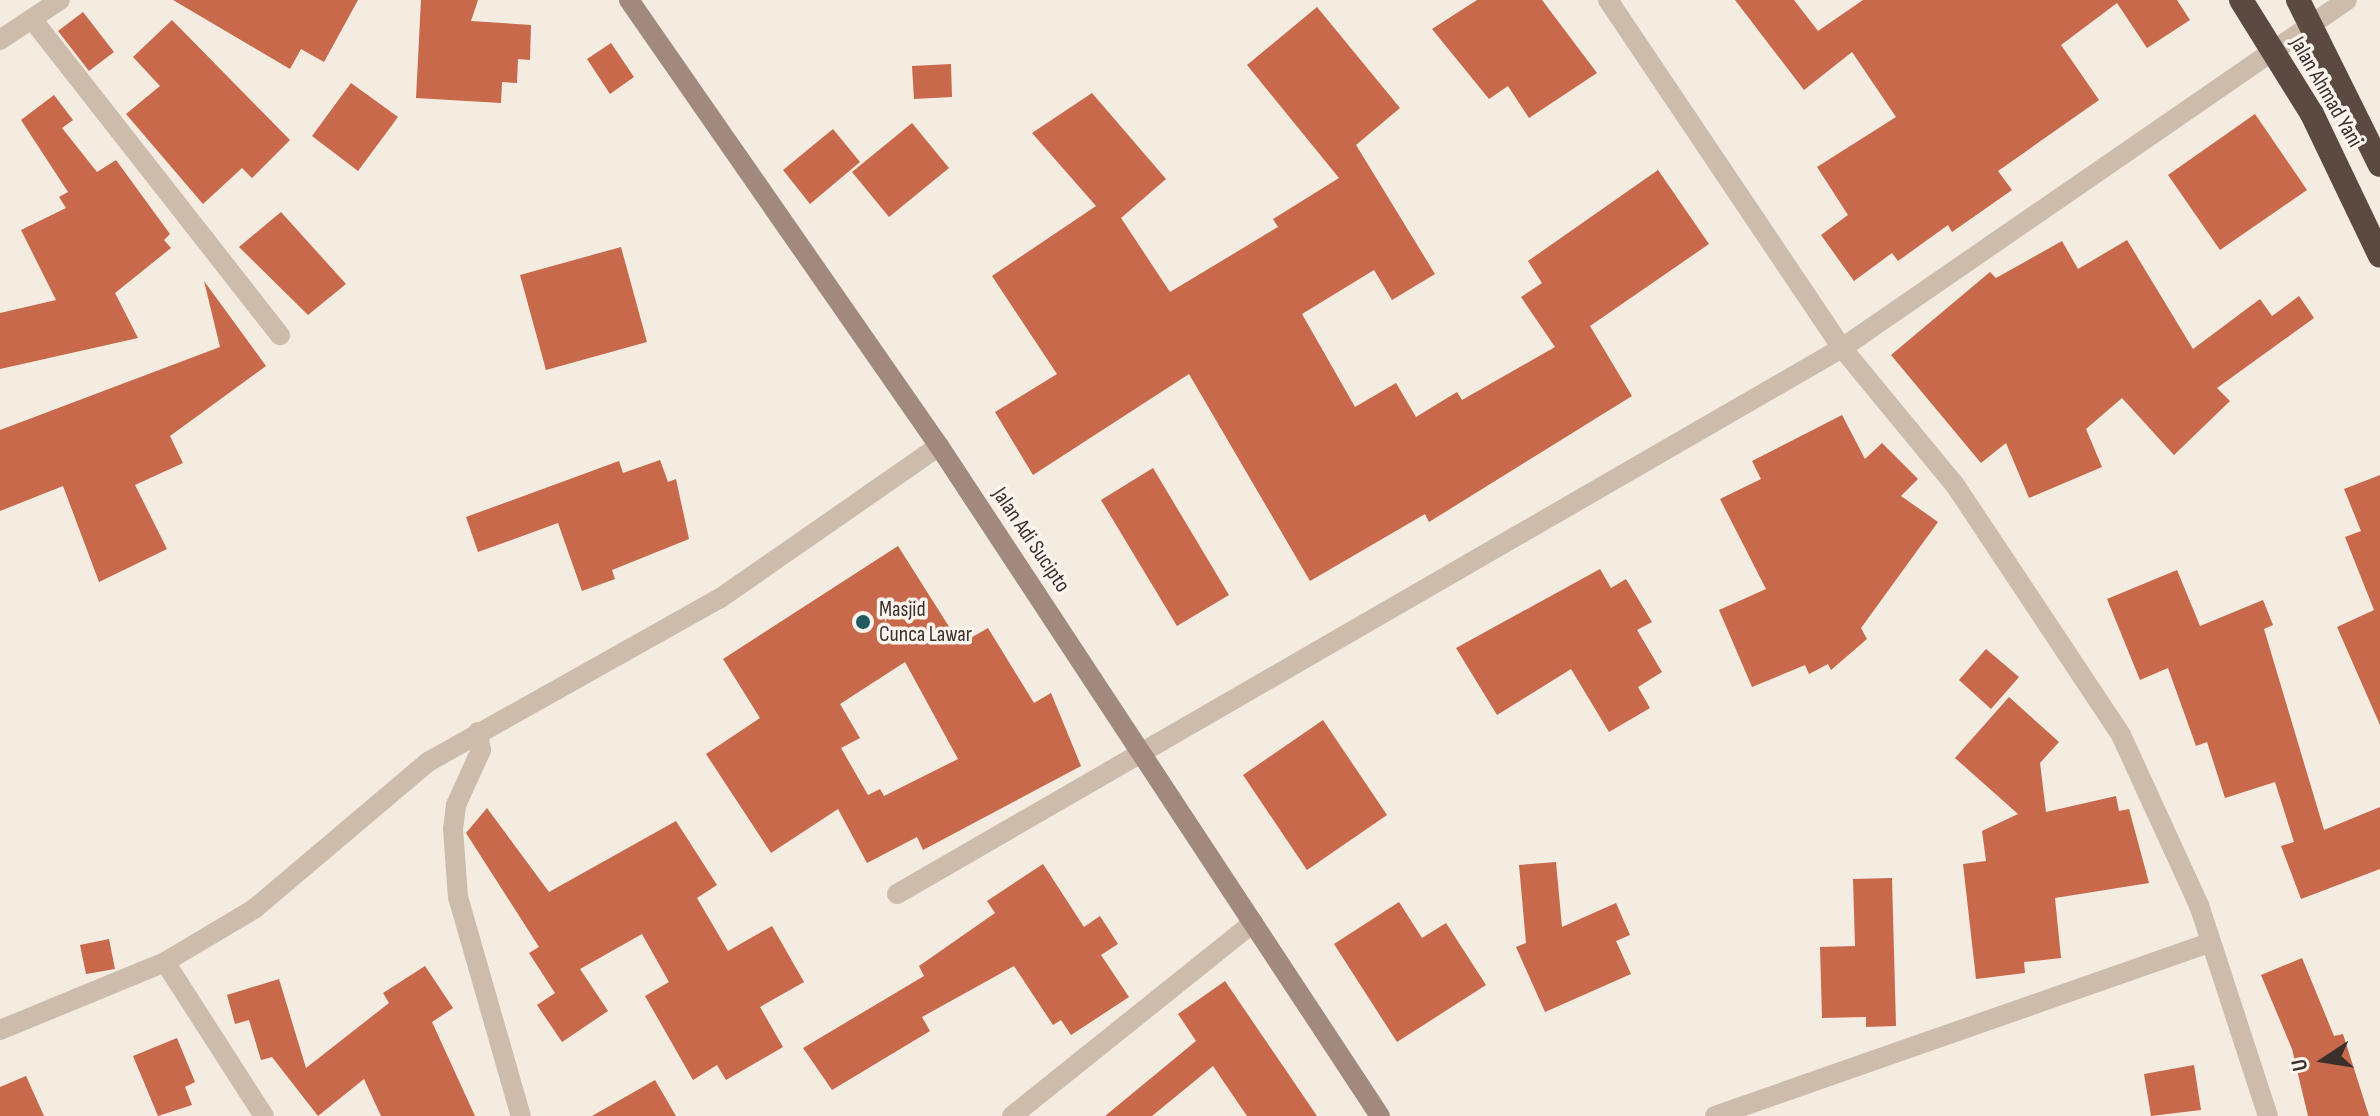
<!DOCTYPE html>
<style>
body{margin:0}
#map{position:relative;width:2380px;height:1116px;overflow:hidden;background:#f4ebe1;font-family:"Sofia Sans Condensed",sans-serif}
div>[style]{position:absolute}
.building>*{inset:0;background:#c8694b}
.street>*{height:20px;margin:-10px;padding:0 10px;transform-origin:10px;border-radius:10px;background:#cdbbac}
.secondary>*{height:20px;margin:-10px;padding:0 10px;transform-origin:10px;border-radius:10px;background:#a18a7d}
.highway>*{height:24px;margin:-12px;padding:0 12px;transform-origin:12px;border-radius:12px;background:#5c4a42}
.dots>*{width:22px;height:22px;translate:-50% -50%;box-sizing:border-box;border:4px solid #fbf5ee;border-radius:50%}
span{translate:-50% -50%;white-space:nowrap;text-align:center;line-height:1.15;-webkit-text-stroke:7px #fbf5ee;paint-order:stroke}
.street-label{font-size:22px;color:#3b302b}
.poi-label{font-size:22px;color:#3b302b}
.left{translate:0 -50%;text-align:left}
.north{position:absolute;left:2284px;top:1020px;width:80px;height:80px;-webkit-text-stroke:6px #fbf5ee;paint-order:stroke;rotate:258deg;font-size:22px;font-weight:700;line-height:32px;text-align:center;color:#3b302b}
.north::after{content:'';display:block;margin:auto;width:28px;height:36px;background:#3b302b;clip-path:polygon(50% 0,100% 100%,50% 72%,0 100%)}
</style>
<div id="map">
<div class="building">
<div style="clip-path:polygon(173px 0,358px 0,324px 62px,301px 49px,290px 69px)"></div>
<div style="clip-path:polygon(421px 0,478px 0,471px 21px,531px 25px,530px 60px,518px 59px,517px 83px,502px 82px,501px 103px,416px 98px)"></div>
<div style="clip-path:polygon(1477px 0,1542px 0,1597px 73px,1529px 118px,1508px 86px,1489px 99px,1432px 29px)"></div>
<div style="clip-path:polygon(1735px 0,1794px 0,1818px 31px,1863px 0,2177px 0,2190px 20px,2147px 48px,2117px 3px,2061px 45px,2099px 100px,1998px 171px,2012px 190px,1952px 232px,1948px 225px,1898px 261px,1892px 253px,1854px 281px,1821px 235px,1848px 215px,1817px 167px,1896px 117px,1852px 52px,1804px 90px)"></div>
<div style="clip-path:polygon(1317px 7px,1400px 108px,1356px 145px,1435px 274px,1392px 300px,1374px 270px,1302px 314px,1355px 407px,1396px 383px,1416px 417px,1457px 392px,1462px 400px,1555px 347px,1521px 297px,1542px 283px,1528px 261px,1658px 170px,1709px 244px,1590px 326px,1632px 396px,1429px 522px,1425px 514px,1310px 581px,1189px 374px,1033px 475px,995px 412px,1057px 374px,992px 276px,1096px 206px,1032px 133px,1092px 93px,1166px 179px,1121px 218px,1170px 292px,1278px 227px,1273px 219px,1339px 178px,1247px 65px)"></div>
<div style="clip-path:polygon(83px 12px,114px 52px,89px 71px,58px 31px)"></div>
<div style="clip-path:polygon(172px 20px,290px 140px,252px 178px,242px 168px,203px 204px,126px 114px,160px 86px,133px 57px)"></div>
<div style="clip-path:polygon(611px 43px,634px 77px,610px 94px,587px 59px)"></div>
<div style="clip-path:polygon(951px 64px,952px 97px,914px 99px,912px 66px)"></div>
<div style="clip-path:polygon(351px 83px,398px 117px,358px 171px,312px 136px)"></div>
<div style="clip-path:polygon(54px 95px,73px 120px,62px 128px,97px 172px,116px 160px,170px 234px,164px 240px,171px 248px,115px 293px,138px 338px,0 369px,0 313px,56px 300px,21px 230px,66px 208px,59px 197px,68px 192px,21px 120px)"></div>
<div style="clip-path:polygon(2255px 114px,2307px 190px,2220px 250px,2168px 175px)"></div>
<div style="clip-path:polygon(912px 123px,949px 168px,889px 217px,852px 172px)"></div>
<div style="clip-path:polygon(833px 129px,860px 162px,810px 204px,783px 170px)"></div>
<div style="clip-path:polygon(281px 212px,346px 284px,308px 315px,239px 247px)"></div>
<div style="clip-path:polygon(2127px 240px,2193px 349px,2260px 299px,2272px 316px,2299px 296px,2314px 318px,2217px 388px,2230px 401px,2174px 455px,2122px 398px,2086px 429px,2102px 467px,2029px 498px,2006px 443px,1981px 463px,1891px 355px,1990px 272px,1996px 278px,2062px 241px,2078px 269px)"></div>
<div style="clip-path:polygon(621px 247px,647px 342px,546px 370px,520px 275px)"></div>
<div style="clip-path:polygon(204px 281px,266px 366px,170px 436px,183px 463px,135px 485px,167px 549px,99px 582px,63px 486px,0 511px,0 430px,220px 347px)"></div>
<div style="clip-path:polygon(1842px 415px,1865px 459px,1882px 443px,1918px 479px,1901px 496px,1938px 522px,1861px 628px,1867px 639px,1831px 670px,1828px 664px,1809px 674px,1805px 665px,1752px 687px,1719px 610px,1766px 589px,1720px 499px,1761px 479px,1752px 461px)"></div>
<div style="clip-path:polygon(660px 460px,668px 482px,676px 479px,689px 539px,612px 570px,615px 579px,582px 591px,558px 523px,478px 552px,466px 517px,619px 461px,623px 473px)"></div>
<div style="clip-path:polygon(1153px 468px,1229px 595px,1177px 626px,1101px 500px)"></div>
<div style="clip-path:polygon(2380px 475px,2380px 725px,2337px 627px,2374px 610px,2345px 537px,2361px 531px,2344px 489px)"></div>
<div style="clip-path:polygon(evenodd,898px 546px,960px 644px,988px 628px,1034px 703px,1051px 693px,1081px 766px,923px 850px,917px 837px,867px 863px,838px 809px,771px 853px,706px 754px,760px 718px,723px 659px,898px 546px,905px 662px,958px 759px,884px 796px,880px 789px,868px 795px,841px 748px,860px 738px,840px 704px,905px 662px)"></div>
<div style="clip-path:polygon(1600px 569px,1611px 588px,1626px 579px,1652px 622px,1637px 630px,1662px 672px,1638px 687px,1650px 708px,1609px 732px,1571px 669px,1497px 715px,1456px 648px)"></div>
<div style="clip-path:polygon(2177px 570px,2200px 626px,2263px 600px,2273px 625px,2264px 629px,2324px 830px,2380px 807px,2380px 869px,2301px 899px,2281px 846px,2294px 842px,2275px 782px,2225px 798px,2207px 742px,2196px 746px,2168px 668px,2140px 680px,2107px 599px)"></div>
<div style="clip-path:polygon(1986px 649px,2019px 677px,1991px 709px,1959px 680px)"></div>
<div style="clip-path:polygon(2009px 697px,2059px 742px,2040px 763px,2046px 812px,2116px 796px,2119px 811px,2129px 809px,2149px 883px,2055px 898px,2061px 958px,2024px 962px,2025px 973px,1976px 979px,1963px 864px,1986px 861px,1982px 831px,2018px 814px,1955px 758px)"></div>
<div style="clip-path:polygon(1323px 720px,1387px 815px,1307px 870px,1243px 775px)"></div>
<div style="clip-path:polygon(487px 808px,549px 892px,676px 821px,717px 885px,697px 898px,728px 951px,772px 926px,804px 982px,760px 1007px,783px 1047px,726px 1080px,717px 1065px,693px 1080px,645px 996px,669px 982px,642px 934px,580px 969px,608px 1011px,562px 1042px,537px 1005px,555px 993px,529px 953px,539px 947px,466px 833px)"></div>
<div style="clip-path:polygon(1556px 862px,1562px 927px,1616px 903px,1630px 935px,1616px 941px,1631px 974px,1545px 1012px,1516px 947px,1526px 943px,1519px 865px)"></div>
<div style="clip-path:polygon(1043px 864px,1084px 927px,1100px 916px,1118px 944px,1101px 955px,1129px 997px,1071px 1035px,1061px 1020px,1053px 1025px,1014px 966px,922px 1017px,930px 1031px,832px 1090px,803px 1048px,924px 976px,919px 966px,995px 913px,987px 901px)"></div>
<div style="clip-path:polygon(1892px 878px,1896px 1026px,1866px 1027px,1866px 1017px,1822px 1018px,1820px 947px,1855px 946px,1853px 879px)"></div>
<div style="clip-path:polygon(1399px 902px,1422px 938px,1446px 923px,1486px 985px,1397px 1042px,1334px 944px)"></div>
<div style="clip-path:polygon(109px 939px,115px 969px,86px 974px,80px 945px)"></div>
<div style="clip-path:polygon(2302px 958px,2334px 1036px,2343px 1034px,2369px 1116px,2308px 1116px,2292px 1049px,2261px 975px)"></div>
<div style="clip-path:polygon(425px 966px,453px 1008px,432px 1022px,475px 1116px,381px 1116px,364px 1079px,318px 1116px,272px 1057px,261px 1060px,249px 1020px,235px 1024px,227px 995px,279px 979px,306px 1068px,389px 1003px,383px 993px)"></div>
<div style="clip-path:polygon(1225px 981px,1317px 1116px,1247px 1116px,1213px 1066px,1152px 1116px,1105px 1116px,1196px 1041px,1178px 1014px)"></div>
<div style="clip-path:polygon(177px 1038px,195px 1082px,185px 1087px,192px 1105px,158px 1116px,133px 1056px)"></div>
<div style="clip-path:polygon(2194px 1065px,2201px 1110px,2151px 1116px,2144px 1074px)"></div>
<div style="clip-path:polygon(26px 1076px,44px 1116px,0 1116px,0 1087px)"></div>
<div style="clip-path:polygon(655px 1080px,676px 1116px,592px 1116px)"></div>
</div>
<div class="street">
<div style="left:1608px;top:0;width:419px;rotate:56.1deg"></div>
<div style="left:1842px;top:348px;width:178px;rotate:50.5deg"></div>
<div style="left:1955px;top:485px;width:300px;rotate:56.4deg"></div>
<div style="left:2121px;top:735px;width:187px;rotate:65.4deg"></div>
<div style="left:2199px;top:905px;width:222px;rotate:71.9deg"></div>
<div style="left:32px;top:19px;width:402px;rotate:51.9deg"></div>
<div style="left:0;top:40px;width:72px;rotate:-33.7deg"></div>
<div style="left:478px;top:732px;width:18px;rotate:81deg"></div>
<div style="left:481px;top:750px;width:60px;rotate:114.4deg"></div>
<div style="left:456px;top:805px;width:24px;rotate:97deg"></div>
<div style="left:453px;top:829px;width:68px;rotate:85.8deg"></div>
<div style="left:458px;top:897px;width:228px;rotate:74deg"></div>
<div style="left:897px;top:894px;width:1091px;rotate:-30.02deg"></div>
<div style="left:1842px;top:348px;width:613px;rotate:-34.57deg"></div>
<div style="left:165px;top:962px;width:183px;rotate:57.3deg"></div>
<div style="left:0;top:1030px;width:178px;rotate:-22.4deg"></div>
<div style="left:165px;top:962px;width:104px;rotate:-30.8deg"></div>
<div style="left:254px;top:909px;width:228px;rotate:-40.2deg"></div>
<div style="left:428px;top:762px;width:334px;rotate:-29.3deg"></div>
<div style="left:719px;top:599px;width:268px;rotate:-34.8deg"></div>
<div style="left:1012px;top:1116px;width:309px;rotate:-38.7deg"></div>
<div style="left:1715px;top:1116px;width:523px;rotate:-19.3deg"></div>
</div>
<div class="secondary">
<div style="left:629px;top:0;width:543px;rotate:55.2deg"></div>
<div style="left:939px;top:446px;width:802px;rotate:56.65deg"></div>
</div>
<div class="highway">
<div style="left:2241px;top:0;width:134px;rotate:58.1deg"></div>
<div style="left:2312px;top:114px;width:157px;rotate:64.4deg"></div>
<div style="left:2298px;top:0;width:184px;rotate:63.6deg"></div>
</div>
<div class="dots">
<div style="left:863px;top:622px;background:#1f5a5e"></div>
</div>
<div class="street-label">
<span style="left:2326px;top:92px;rotate:60deg">Jalan Ahmad Yani</span>
<span style="left:1031px;top:540px;rotate:56deg">Jalan Adi Sucipto</span>
</div>
<div class="poi-label">
<span class="left" style="left:879px;top:622px">Masjid<br>Cunca Lawar</span>
</div>
<div class="north">U</div>
</div>
